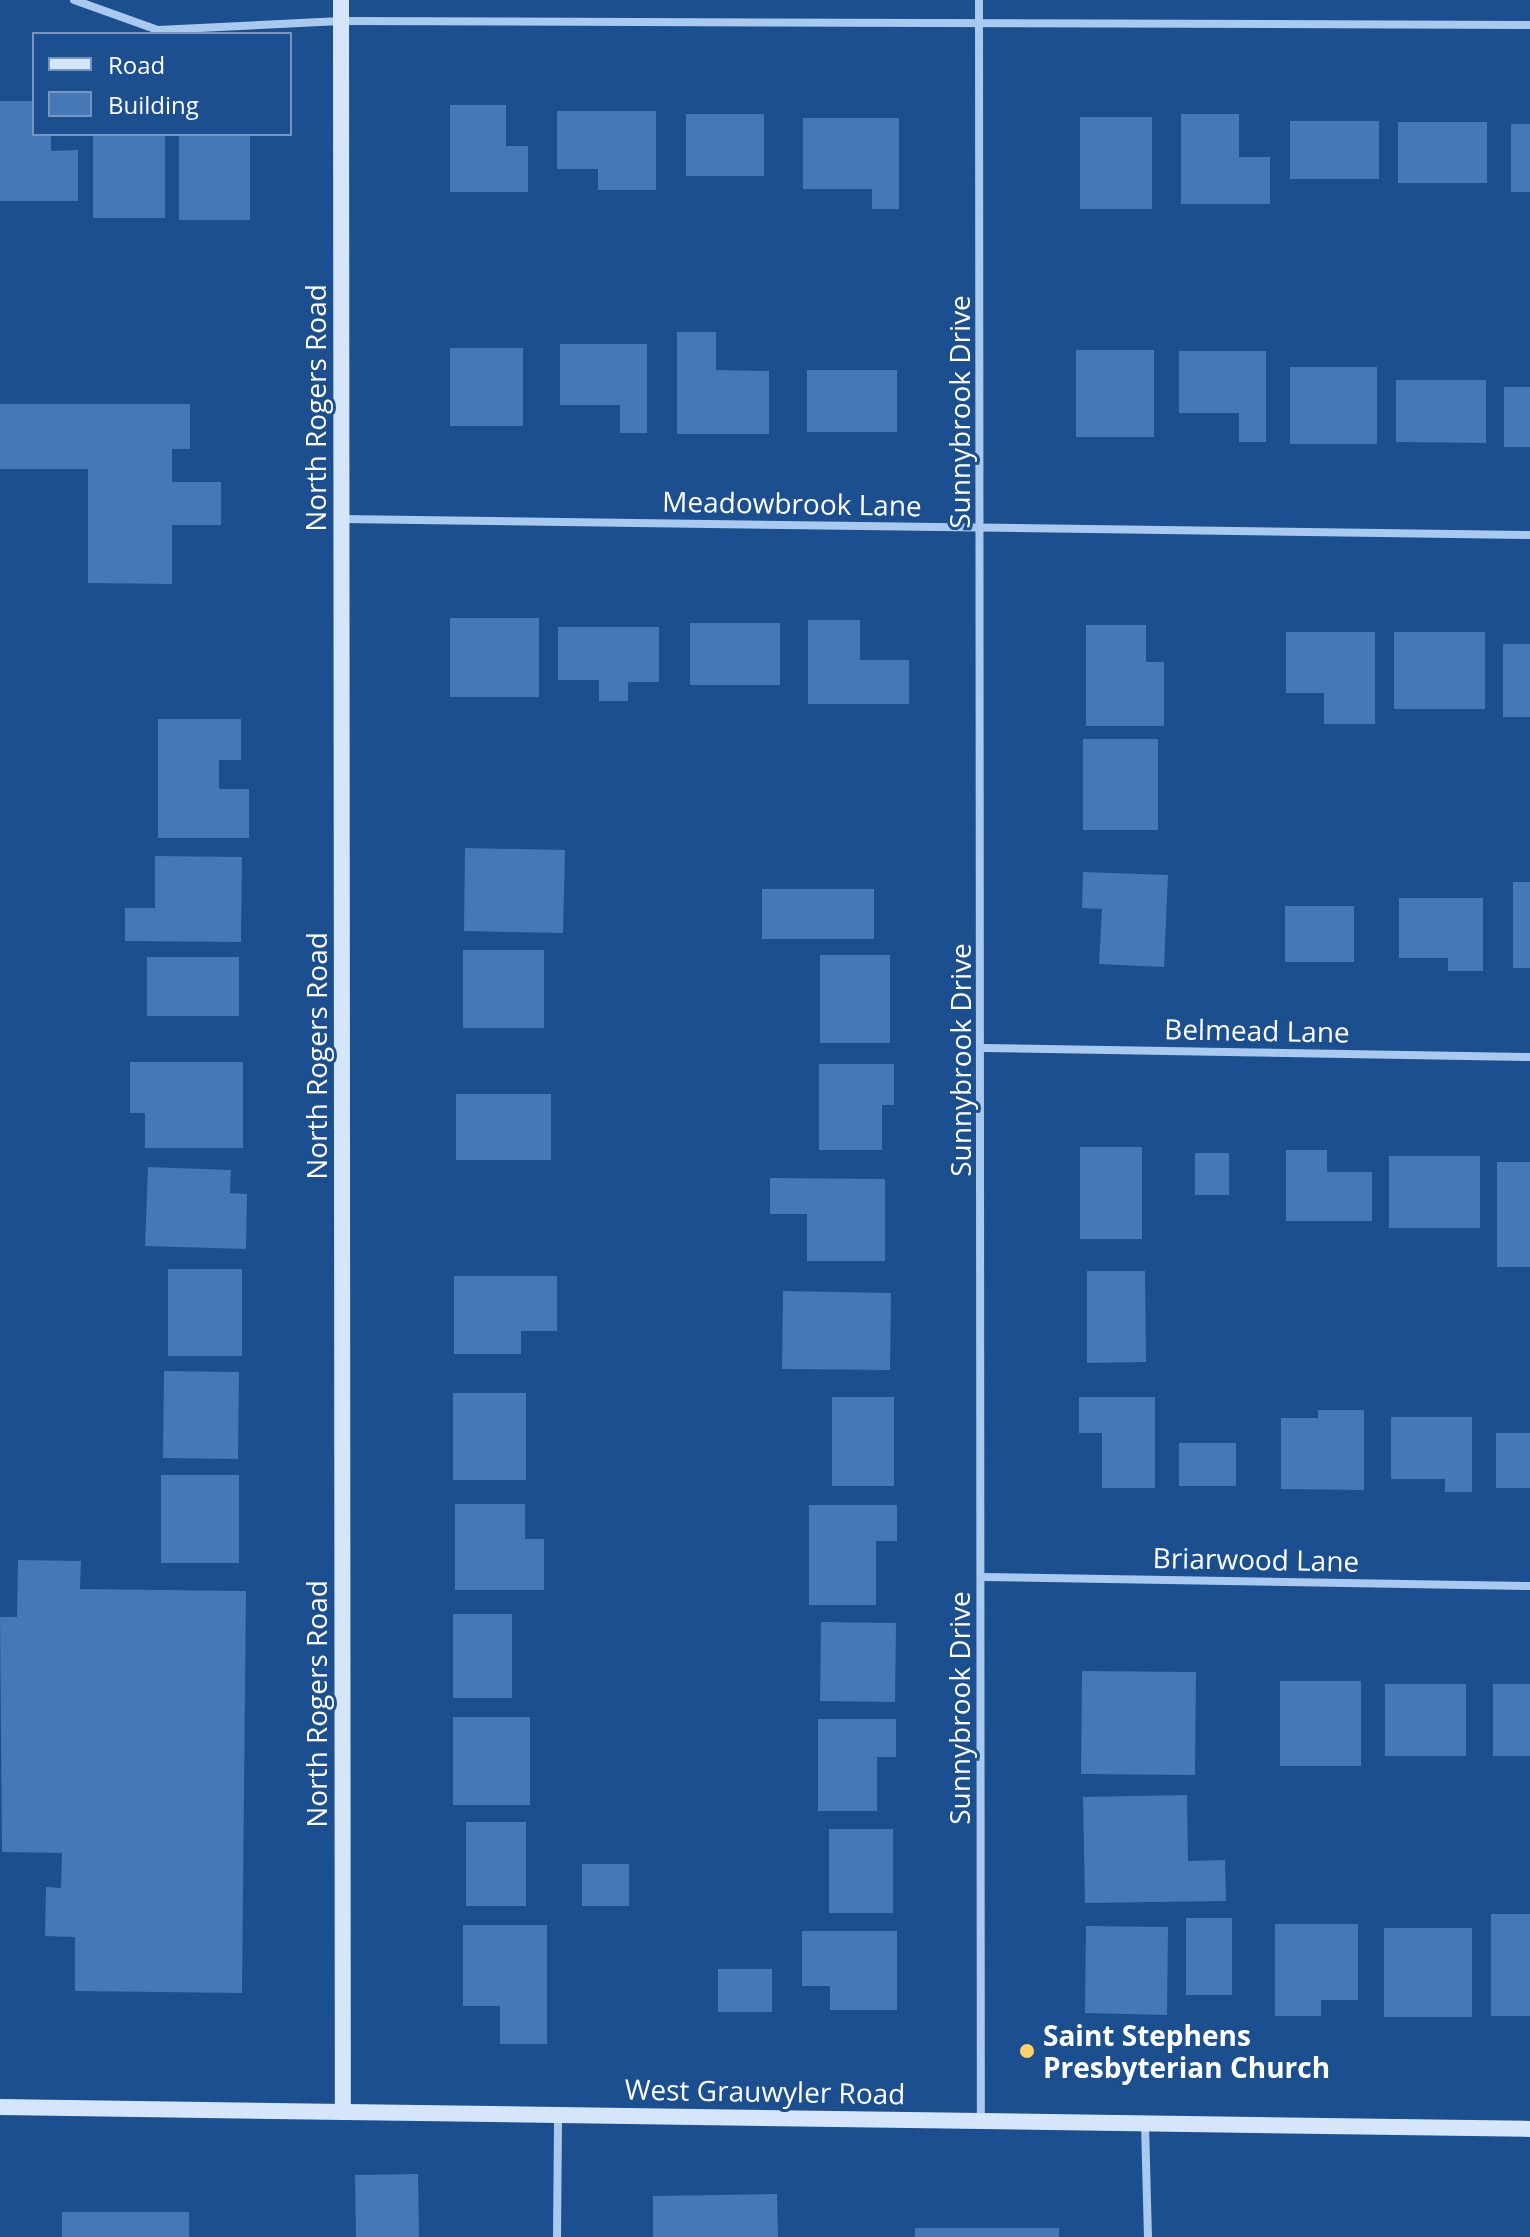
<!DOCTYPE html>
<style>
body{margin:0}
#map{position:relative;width:1530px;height:2237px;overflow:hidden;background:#1b4f8f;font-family:"Open Sans",sans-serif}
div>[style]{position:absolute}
.building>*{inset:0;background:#4478b7}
.street>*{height:8px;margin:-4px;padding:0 4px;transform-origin:4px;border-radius:4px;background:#a9c9ee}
.secondary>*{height:16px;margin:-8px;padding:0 8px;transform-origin:8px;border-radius:8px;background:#d6e6fa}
.dots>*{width:22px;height:22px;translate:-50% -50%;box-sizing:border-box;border:4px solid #1b4f8f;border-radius:50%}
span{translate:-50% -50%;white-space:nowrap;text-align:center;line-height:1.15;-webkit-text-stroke:6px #1b4f8f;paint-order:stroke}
.street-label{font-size:28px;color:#fff}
.poi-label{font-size:28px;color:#fff;font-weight:700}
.left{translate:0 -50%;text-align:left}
.legend{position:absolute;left:32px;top:32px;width:260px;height:104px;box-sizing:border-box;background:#1b4f8f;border:2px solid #7695bc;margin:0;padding:10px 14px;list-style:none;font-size:24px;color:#fff}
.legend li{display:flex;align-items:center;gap:16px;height:40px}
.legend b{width:40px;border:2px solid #7695bc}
</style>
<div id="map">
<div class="building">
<div style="clip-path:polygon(0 101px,34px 101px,34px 134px,51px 134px,51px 151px,78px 150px,78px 201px,0 201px)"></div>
<div style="clip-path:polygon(450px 105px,506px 105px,506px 146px,528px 146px,528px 192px,450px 192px)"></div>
<div style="clip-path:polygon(557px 111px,656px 111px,656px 190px,598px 190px,598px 169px,557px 169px)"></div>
<div style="clip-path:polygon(686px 114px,764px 114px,764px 176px,686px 176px)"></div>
<div style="clip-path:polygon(1181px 114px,1239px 114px,1239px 157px,1270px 157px,1270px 204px,1181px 204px)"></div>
<div style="clip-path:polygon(1080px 117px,1152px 117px,1152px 209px,1080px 209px)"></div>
<div style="clip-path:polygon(803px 118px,899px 118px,899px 209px,872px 209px,872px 189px,803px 189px)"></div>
<div style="clip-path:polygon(1290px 121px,1379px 121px,1379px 179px,1290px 179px)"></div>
<div style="clip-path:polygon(1398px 122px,1487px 122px,1487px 183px,1398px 183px)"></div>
<div style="clip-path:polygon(1511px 124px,1530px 124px,1530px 192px,1511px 192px)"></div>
<div style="clip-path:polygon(93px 134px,165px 134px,165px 218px,93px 218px)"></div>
<div style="clip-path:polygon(179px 134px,250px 134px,250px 220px,179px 220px)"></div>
<div style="clip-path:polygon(677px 332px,716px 332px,716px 370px,769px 371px,769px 434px,677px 434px)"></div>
<div style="clip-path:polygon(560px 344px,647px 344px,647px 433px,620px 433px,620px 405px,560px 405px)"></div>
<div style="clip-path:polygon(450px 348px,523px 348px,523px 426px,450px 426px)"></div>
<div style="clip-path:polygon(1076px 350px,1154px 350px,1154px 437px,1076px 437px)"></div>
<div style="clip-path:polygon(1179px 351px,1266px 351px,1266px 442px,1239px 442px,1239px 413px,1179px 413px)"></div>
<div style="clip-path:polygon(1290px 367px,1377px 367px,1377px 444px,1290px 444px)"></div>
<div style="clip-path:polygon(807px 370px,897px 370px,897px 432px,807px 432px)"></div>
<div style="clip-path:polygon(1396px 380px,1486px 380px,1486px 443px,1396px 442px)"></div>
<div style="clip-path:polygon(1504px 387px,1530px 387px,1530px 447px,1504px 447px)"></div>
<div style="clip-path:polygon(0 404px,190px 404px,190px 449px,172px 449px,172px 482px,221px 482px,221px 525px,172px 525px,172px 584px,88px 583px,88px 469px,0 469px)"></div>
<div style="clip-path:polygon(450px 618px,539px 618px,539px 697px,450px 697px)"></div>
<div style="clip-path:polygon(808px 620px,860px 620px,860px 660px,909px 660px,909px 704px,808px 704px)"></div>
<div style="clip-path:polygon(690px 623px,780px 623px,780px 685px,690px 685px)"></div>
<div style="clip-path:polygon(1086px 625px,1146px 625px,1146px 662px,1164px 662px,1164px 726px,1086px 726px)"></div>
<div style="clip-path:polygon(558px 627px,659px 627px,659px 682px,628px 682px,628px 701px,599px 701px,599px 680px,558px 680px)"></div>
<div style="clip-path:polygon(1286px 632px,1375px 632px,1375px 724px,1324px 724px,1324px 693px,1286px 693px)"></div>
<div style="clip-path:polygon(1394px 632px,1485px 632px,1485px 709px,1394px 709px)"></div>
<div style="clip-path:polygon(1503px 644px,1530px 644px,1530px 717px,1503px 717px)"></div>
<div style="clip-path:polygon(158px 719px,241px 719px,241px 760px,219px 760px,219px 789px,249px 789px,249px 838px,158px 838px)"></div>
<div style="clip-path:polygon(1083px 739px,1158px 739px,1158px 830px,1083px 830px)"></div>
<div style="clip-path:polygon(465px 848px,565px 850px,563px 933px,464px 931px)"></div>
<div style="clip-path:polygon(155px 856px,242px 857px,241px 942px,125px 941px,125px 908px,155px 908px)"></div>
<div style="clip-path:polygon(1083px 872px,1168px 875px,1164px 967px,1099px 964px,1102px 909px,1082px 908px)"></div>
<div style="clip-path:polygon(1513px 882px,1530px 882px,1530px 968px,1513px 968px)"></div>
<div style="clip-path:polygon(762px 889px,874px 889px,874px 939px,762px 939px)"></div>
<div style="clip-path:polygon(1399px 898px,1483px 898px,1483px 971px,1448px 971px,1448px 958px,1399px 958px)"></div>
<div style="clip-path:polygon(1285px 906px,1354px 906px,1354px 962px,1285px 962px)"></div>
<div style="clip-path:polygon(463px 950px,544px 950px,544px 1028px,463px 1028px)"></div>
<div style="clip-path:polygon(820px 955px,890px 955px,890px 1043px,820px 1043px)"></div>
<div style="clip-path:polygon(147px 957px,239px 957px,239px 1016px,147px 1016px)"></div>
<div style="clip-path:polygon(130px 1062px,243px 1062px,243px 1148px,145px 1148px,145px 1113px,130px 1113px)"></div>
<div style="clip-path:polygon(819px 1064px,894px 1064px,894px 1105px,882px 1105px,882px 1150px,819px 1150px)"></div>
<div style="clip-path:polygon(456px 1094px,551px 1094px,551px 1160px,456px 1160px)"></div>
<div style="clip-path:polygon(1080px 1147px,1142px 1147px,1142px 1239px,1080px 1239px)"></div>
<div style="clip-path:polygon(1286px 1150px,1327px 1150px,1327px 1172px,1372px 1172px,1372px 1221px,1286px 1221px)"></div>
<div style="clip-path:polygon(1195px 1153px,1229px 1153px,1229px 1195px,1195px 1195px)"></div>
<div style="clip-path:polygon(1389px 1156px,1480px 1156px,1480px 1228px,1389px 1228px)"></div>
<div style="clip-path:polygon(1497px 1162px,1530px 1162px,1530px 1267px,1497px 1267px)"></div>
<div style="clip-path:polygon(148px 1167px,231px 1170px,230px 1193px,247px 1194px,246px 1249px,145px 1246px)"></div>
<div style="clip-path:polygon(770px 1178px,885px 1179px,885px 1261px,807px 1261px,807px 1214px,770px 1214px)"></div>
<div style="clip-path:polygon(168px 1269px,242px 1269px,242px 1356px,168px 1356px)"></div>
<div style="clip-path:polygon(1087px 1271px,1145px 1271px,1146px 1362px,1087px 1363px)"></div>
<div style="clip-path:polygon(454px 1276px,557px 1276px,557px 1331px,521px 1331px,521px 1354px,454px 1354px)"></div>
<div style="clip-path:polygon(783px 1291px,891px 1293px,890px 1370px,782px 1369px)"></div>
<div style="clip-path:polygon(164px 1371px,239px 1372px,238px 1459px,163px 1458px)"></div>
<div style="clip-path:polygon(453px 1393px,526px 1393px,526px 1480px,453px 1480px)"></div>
<div style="clip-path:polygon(832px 1397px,894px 1397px,894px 1486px,832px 1486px)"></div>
<div style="clip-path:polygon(1079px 1397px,1155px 1397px,1155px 1488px,1102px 1488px,1102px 1433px,1079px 1433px)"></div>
<div style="clip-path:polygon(1318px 1410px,1364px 1410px,1364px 1490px,1281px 1489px,1281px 1418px,1318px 1418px)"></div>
<div style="clip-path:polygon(1391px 1417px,1472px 1417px,1472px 1492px,1445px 1492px,1445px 1479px,1391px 1479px)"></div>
<div style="clip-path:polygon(1496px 1433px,1530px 1433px,1530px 1488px,1496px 1488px)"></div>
<div style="clip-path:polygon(1179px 1443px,1236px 1443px,1236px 1486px,1179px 1486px)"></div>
<div style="clip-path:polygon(161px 1475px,239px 1475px,239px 1563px,161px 1563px)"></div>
<div style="clip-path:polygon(455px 1504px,525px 1504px,525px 1539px,544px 1539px,544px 1590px,455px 1590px)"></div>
<div style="clip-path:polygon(809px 1505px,897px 1505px,897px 1541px,876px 1541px,876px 1605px,809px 1605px)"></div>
<div style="clip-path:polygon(18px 1560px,81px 1561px,80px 1589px,246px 1591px,242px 1993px,75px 1991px,75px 1937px,45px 1936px,46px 1887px,61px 1888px,62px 1853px,2px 1852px,0 1617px,17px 1617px)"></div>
<div style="clip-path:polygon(453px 1614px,512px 1614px,512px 1698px,453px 1698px)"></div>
<div style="clip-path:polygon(821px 1622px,896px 1623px,895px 1702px,820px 1701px)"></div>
<div style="clip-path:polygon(1082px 1671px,1196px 1672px,1195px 1775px,1081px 1774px)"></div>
<div style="clip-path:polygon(1280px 1681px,1361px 1681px,1361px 1766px,1280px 1766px)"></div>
<div style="clip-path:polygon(1385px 1684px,1466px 1684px,1466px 1756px,1385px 1756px)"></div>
<div style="clip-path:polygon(1493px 1684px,1530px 1684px,1530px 1756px,1493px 1756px)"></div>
<div style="clip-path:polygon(453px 1717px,530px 1717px,530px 1805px,453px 1805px)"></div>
<div style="clip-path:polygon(818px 1719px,896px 1719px,896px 1757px,877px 1757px,877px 1811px,818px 1811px)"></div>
<div style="clip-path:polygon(1187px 1795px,1188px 1861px,1225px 1860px,1226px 1901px,1085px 1903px,1083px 1797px)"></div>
<div style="clip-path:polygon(466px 1822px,526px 1822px,526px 1906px,466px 1906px)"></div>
<div style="clip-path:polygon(829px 1829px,893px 1829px,893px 1913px,829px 1913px)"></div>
<div style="clip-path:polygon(582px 1864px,629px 1864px,629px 1906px,582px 1906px)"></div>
<div style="clip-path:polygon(1491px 1914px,1530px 1914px,1530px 2016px,1491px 2016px)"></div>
<div style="clip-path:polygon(1186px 1918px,1232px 1918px,1232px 1995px,1186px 1995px)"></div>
<div style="clip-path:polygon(1275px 1924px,1358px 1924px,1358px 2000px,1321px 2000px,1321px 2016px,1275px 2016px)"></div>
<div style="clip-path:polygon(463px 1925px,547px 1925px,547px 2044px,500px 2044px,500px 2006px,463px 2006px)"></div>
<div style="clip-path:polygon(1086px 1926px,1168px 1927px,1167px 2015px,1085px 2013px)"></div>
<div style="clip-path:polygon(1384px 1928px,1472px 1928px,1472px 2017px,1384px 2017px)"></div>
<div style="clip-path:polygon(802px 1931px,897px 1931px,897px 2010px,830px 2010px,830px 1986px,802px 1986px)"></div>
<div style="clip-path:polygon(718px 1969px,772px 1969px,772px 2012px,718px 2012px)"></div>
<div style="clip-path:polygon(418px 2174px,419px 2237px,356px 2237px,355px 2175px)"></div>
<div style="clip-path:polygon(777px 2194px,778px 2237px,653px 2237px,653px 2196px)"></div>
<div style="clip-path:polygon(62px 2212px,189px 2212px,189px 2237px,62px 2237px)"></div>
<div style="clip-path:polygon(915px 2228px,1059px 2228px,1059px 2237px,915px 2237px)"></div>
</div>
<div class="street">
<div style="left:74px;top:0;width:89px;rotate:19.7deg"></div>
<div style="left:158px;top:30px;width:183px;rotate:-2.8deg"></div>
<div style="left:341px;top:21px;width:1189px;rotate:0.19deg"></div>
<div style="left:979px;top:0;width:2121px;rotate:89.95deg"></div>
<div style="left:342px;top:519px;width:1188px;rotate:0.77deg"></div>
<div style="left:983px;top:1048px;width:547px;rotate:0.94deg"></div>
<div style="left:982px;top:1577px;width:548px;rotate:0.94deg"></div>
<div style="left:1145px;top:2124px;width:113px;rotate:88.5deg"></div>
<div style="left:557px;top:2237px;width:122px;rotate:-89.5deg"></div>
</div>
<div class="secondary">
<div style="left:341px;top:0;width:2112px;rotate:89.95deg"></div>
<div style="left:0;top:2107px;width:1530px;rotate:0.82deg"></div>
</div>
<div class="dots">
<div style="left:1027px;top:2051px;background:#ffd166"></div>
</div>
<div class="street-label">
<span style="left:315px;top:408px;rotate:-90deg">North Rogers Road</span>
<span style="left:959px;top:412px;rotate:-90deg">Sunnybrook Drive</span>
<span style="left:792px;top:503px;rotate:1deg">Meadowbrook Lane</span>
<span style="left:1257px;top:1030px;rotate:1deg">Belmead Lane</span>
<span style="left:316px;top:1056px;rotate:-90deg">North Rogers Road</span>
<span style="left:960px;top:1060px;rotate:-90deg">Sunnybrook Drive</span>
<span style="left:1256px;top:1559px;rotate:1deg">Briarwood Lane</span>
<span style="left:316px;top:1704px;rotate:-90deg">North Rogers Road</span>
<span style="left:959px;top:1708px;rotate:-90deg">Sunnybrook Drive</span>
<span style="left:765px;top:2091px;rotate:1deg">West Grauwyler Road</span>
</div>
<div class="poi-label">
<span class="left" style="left:1043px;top:2051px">Saint Stephens<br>Presbyterian Church</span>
</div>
<ul class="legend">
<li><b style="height:10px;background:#d6e6fa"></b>Road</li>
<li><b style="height:22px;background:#4478b7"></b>Building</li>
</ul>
</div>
